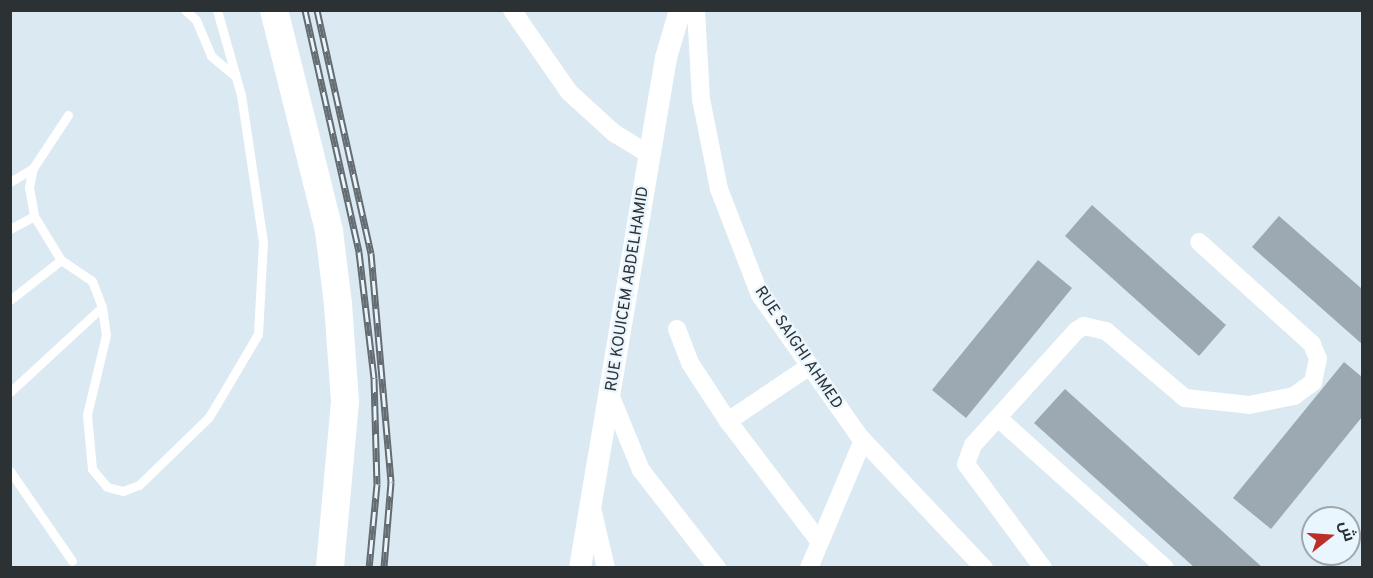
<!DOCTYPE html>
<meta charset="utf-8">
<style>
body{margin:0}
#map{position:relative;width:1373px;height:578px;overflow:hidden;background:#dbe9f2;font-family:Overpass,Cairo,sans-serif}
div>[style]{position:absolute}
.building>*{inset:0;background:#9ca9b2}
.service>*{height:9px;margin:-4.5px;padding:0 4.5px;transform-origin:4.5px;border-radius:4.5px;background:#fff}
.minor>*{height:18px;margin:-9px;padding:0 9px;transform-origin:9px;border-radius:9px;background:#fff}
.tertiary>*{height:22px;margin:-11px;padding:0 11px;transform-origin:11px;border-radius:11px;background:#fff}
.primary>*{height:28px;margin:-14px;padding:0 14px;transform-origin:14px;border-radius:14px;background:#fff}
.rail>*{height:7px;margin-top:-3.5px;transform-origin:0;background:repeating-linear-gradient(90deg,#eaf6fd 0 14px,#646c71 0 28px);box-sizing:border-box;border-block:2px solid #646c71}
span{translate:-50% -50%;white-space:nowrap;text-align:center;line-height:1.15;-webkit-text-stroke:4.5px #eaf6fd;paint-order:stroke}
.street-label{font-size:16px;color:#2c3134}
.frame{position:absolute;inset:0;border:12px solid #2c3134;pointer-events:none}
.north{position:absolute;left:1301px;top:506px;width:60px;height:60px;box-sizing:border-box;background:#eaf6fd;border:2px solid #9ea7ad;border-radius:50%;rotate:73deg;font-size:16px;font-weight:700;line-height:24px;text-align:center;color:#2c3134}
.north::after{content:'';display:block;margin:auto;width:21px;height:27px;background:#bc2e2a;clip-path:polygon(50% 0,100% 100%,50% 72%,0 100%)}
</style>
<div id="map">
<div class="building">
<div style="clip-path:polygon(1092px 205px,1226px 325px,1199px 356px,1065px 236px)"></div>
<div style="clip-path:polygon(1279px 216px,1362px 289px,1362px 344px,1252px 247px)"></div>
<div style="clip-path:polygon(1038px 260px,1072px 288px,966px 418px,932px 390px)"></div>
<div style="clip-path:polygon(1344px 362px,1362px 377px,1362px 417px,1271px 529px,1233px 498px)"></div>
<div style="clip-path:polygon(1065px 389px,1263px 568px,1195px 568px,1034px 423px)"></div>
</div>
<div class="service">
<div style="left:185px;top:10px;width:15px;rotate:42deg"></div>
<div style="left:196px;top:20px;width:39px;rotate:67deg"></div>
<div style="left:211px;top:56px;width:31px;rotate:40deg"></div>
<div style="left:68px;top:115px;width:64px;rotate:123.4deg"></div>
<div style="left:33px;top:168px;width:19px;rotate:102deg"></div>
<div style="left:29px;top:187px;width:29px;rotate:80deg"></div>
<div style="left:34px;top:216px;width:52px;rotate:58.5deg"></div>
<div style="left:61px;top:260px;width:37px;rotate:34deg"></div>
<div style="left:92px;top:281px;width:28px;rotate:69deg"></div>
<div style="left:102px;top:307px;width:28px;rotate:82deg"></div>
<div style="left:106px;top:335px;width:82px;rotate:103.4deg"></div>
<div style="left:87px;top:415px;width:54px;rotate:84.7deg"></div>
<div style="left:92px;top:469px;width:23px;rotate:50deg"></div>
<div style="left:107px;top:487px;width:16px;rotate:14deg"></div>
<div style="left:123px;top:491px;width:17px;rotate:-21deg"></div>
<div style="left:139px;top:485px;width:98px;rotate:-44.2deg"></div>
<div style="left:209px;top:417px;width:96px;rotate:-59.4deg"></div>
<div style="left:258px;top:334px;width:92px;rotate:-86.9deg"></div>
<div style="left:263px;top:242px;width:149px;rotate:-98.5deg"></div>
<div style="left:241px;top:95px;width:88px;rotate:-105.8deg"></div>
<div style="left:10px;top:182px;width:27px;rotate:-31deg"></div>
<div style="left:10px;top:229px;width:27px;rotate:-28deg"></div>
<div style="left:10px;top:300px;width:65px;rotate:-38.1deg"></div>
<div style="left:10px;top:392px;width:125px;rotate:-42.7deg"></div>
<div style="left:10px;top:471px;width:109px;rotate:55.4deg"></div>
</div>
<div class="minor">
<div style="left:512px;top:10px;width:100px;rotate:55.2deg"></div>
<div style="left:569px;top:92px;width:61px;rotate:42.3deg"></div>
<div style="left:614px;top:133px;width:42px;rotate:31.4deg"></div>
<div style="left:696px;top:10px;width:89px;rotate:86.8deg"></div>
<div style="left:701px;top:99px;width:92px;rotate:78.7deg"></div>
<div style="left:719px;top:189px;width:114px;rotate:68.9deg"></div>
<div style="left:760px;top:295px;width:172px;rotate:54.9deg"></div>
<div style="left:859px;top:436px;width:182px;rotate:46.6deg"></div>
<div style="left:677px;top:329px;width:36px;rotate:69deg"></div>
<div style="left:690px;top:363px;width:69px;rotate:56.8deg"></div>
<div style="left:728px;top:421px;width:152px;rotate:52.8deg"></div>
<div style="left:611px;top:397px;width:79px;rotate:67.7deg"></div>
<div style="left:641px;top:470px;width:124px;rotate:52.2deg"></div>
<div style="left:998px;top:418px;width:224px;rotate:41.9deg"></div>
<div style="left:728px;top:421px;width:95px;rotate:-33.9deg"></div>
<div style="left:592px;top:508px;width:62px;rotate:76.9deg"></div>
<div style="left:809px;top:568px;width:139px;rotate:-67.1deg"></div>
<div style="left:1043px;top:568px;width:129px;rotate:-126.5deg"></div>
<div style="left:966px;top:464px;width:20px;rotate:-70deg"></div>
<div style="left:973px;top:445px;width:154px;rotate:-47.9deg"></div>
<div style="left:1076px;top:331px;width:9px;rotate:-32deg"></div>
<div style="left:1084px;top:326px;width:23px;rotate:13deg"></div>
<div style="left:1106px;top:331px;width:104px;rotate:40.3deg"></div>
<div style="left:1185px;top:398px;width:64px;rotate:6.2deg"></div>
<div style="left:1249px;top:405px;width:46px;rotate:-11.3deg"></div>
<div style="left:1294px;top:396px;width:24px;rotate:-36deg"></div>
<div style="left:1313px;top:382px;width:24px;rotate:-78deg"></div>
<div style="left:1318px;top:359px;width:16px;rotate:-112deg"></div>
<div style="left:1312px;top:344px;width:152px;rotate:-137.9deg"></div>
</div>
<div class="tertiary">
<div style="left:580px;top:568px;width:517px;rotate:-80.43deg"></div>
<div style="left:666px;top:58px;width:50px;rotate:-73.7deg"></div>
</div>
<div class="primary">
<div style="left:274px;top:10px;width:228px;rotate:76deg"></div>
<div style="left:329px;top:231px;width:74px;rotate:83deg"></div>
<div style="left:338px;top:304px;width:98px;rotate:85.9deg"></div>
<div style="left:345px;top:402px;width:167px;rotate:95.2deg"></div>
</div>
<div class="rail">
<div style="left:305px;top:10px;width:248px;rotate:77.4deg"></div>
<div style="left:359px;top:252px;width:127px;rotate:83.2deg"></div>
<div style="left:374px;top:378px;width:106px;rotate:88.4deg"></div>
<div style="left:377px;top:484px;width:84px;rotate:95.4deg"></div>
<div style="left:317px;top:10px;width:249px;rotate:77.5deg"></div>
<div style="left:371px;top:253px;width:230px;rotate:85deg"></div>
<div style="left:391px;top:482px;width:86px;rotate:94.7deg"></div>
</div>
<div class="street-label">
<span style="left:628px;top:289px;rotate:-81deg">RUE KOUICEM ABDELHAMID</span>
<span style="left:798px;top:348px;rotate:56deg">RUE SAIGHI AHMED</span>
</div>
<div class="frame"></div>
<div class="north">ش</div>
</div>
